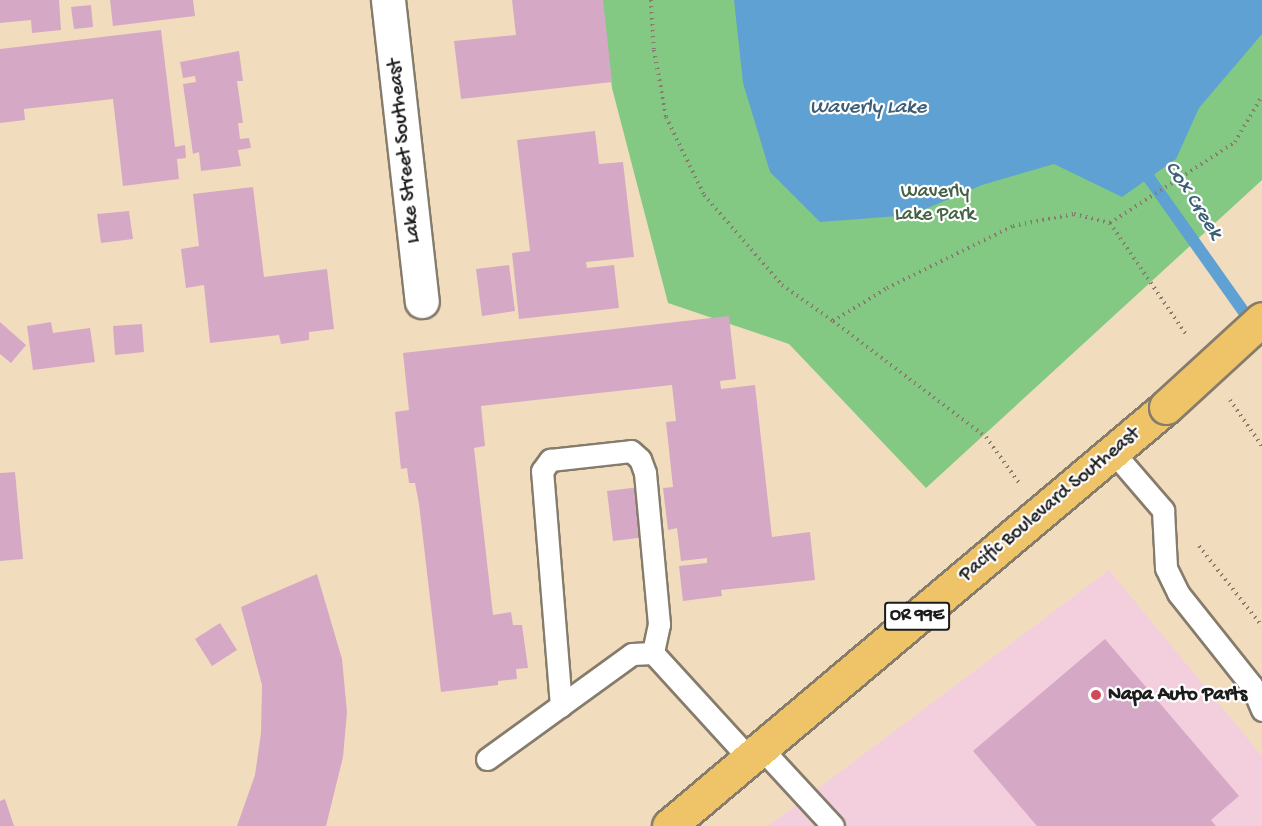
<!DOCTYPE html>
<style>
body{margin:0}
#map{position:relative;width:1262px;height:826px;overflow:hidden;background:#f1ddbd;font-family:"Gochi Hand",sans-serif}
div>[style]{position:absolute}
.built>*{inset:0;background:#f3cfde}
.green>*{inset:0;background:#83c983}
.water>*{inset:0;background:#5ea1d2}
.stream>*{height:12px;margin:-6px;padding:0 6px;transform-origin:6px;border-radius:6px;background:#5ea1d2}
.building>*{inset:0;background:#d5a8c6}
.path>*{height:4px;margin-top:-2px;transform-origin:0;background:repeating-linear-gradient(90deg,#867c6c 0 1.5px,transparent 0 6px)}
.roads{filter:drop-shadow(2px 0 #867c6c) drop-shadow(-2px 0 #867c6c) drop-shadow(0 2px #867c6c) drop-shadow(0 -2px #867c6c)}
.lane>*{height:21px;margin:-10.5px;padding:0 10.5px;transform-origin:10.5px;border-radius:10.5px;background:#fff}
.street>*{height:33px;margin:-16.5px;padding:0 16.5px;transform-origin:16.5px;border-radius:16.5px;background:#fff}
.highway>*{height:33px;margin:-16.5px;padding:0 16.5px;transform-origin:16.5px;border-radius:16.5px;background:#efc469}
.bridges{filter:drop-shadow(2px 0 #867c6c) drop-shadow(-2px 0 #867c6c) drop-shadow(0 2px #867c6c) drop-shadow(0 -2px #867c6c)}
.highway-bridge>*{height:33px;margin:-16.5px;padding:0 16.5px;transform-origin:16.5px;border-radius:16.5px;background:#efc469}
.dots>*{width:16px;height:16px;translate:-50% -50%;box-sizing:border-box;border:3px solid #fff;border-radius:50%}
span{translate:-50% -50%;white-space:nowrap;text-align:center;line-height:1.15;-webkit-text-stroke:4.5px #fff;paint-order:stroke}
.shield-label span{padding:2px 4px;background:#fff;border:2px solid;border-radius:4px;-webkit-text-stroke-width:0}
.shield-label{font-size:18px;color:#1c1c1c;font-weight:700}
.street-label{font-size:20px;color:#1c1c1c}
.park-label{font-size:20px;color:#456145}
.poi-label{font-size:20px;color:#1c1c1c;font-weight:700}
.left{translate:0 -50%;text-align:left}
.water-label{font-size:21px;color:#3d5e77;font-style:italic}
</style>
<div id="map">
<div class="built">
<div style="clip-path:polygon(1109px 570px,1262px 756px,1262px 826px,768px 826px)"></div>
</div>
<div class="green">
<div style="clip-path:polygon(602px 0,1262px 0,1262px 180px,926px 488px,789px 344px,668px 303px,612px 88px)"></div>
</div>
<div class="water">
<div style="clip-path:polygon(734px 0,1262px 0,1262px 34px,1199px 108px,1176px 159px,1122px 197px,1054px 164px,982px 185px,911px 215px,820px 222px,770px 172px,743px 83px)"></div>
</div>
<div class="stream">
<div style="left:1145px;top:163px;width:16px;rotate:75deg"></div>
<div style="left:1149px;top:178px;width:180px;rotate:54.7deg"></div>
</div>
<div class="building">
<div style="clip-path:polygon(0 0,59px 0,61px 30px,32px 33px,31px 20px,0 23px)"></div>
<div style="clip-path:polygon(110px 0,193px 0,195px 16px,113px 26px)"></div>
<div style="clip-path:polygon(512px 0,603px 0,612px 82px,461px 99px,454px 41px,516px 35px)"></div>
<div style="clip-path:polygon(91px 5px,93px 27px,74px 29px,71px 7px)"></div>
<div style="clip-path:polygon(161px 30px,175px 147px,185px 145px,186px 158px,177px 159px,179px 179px,123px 186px,113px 99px,24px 109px,25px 120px,0 123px,0 49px)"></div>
<div style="clip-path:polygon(239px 51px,243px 81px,237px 81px,243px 123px,238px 123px,240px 139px,249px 138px,251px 148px,238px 150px,241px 166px,201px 171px,199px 152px,193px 154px,183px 84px,196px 82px,195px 76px,183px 78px,180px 62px)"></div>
<div style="clip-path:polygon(595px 131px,599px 164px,623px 162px,634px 257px,586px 262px,587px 268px,614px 265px,619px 308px,519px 319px,512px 253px,530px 251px,517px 140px)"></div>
<div style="clip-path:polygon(253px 187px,264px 277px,327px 269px,334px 329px,309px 332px,309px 340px,281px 344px,279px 335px,210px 343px,204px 285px,186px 288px,181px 249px,199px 246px,193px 194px)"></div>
<div style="clip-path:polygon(129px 211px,133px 239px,101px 243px,97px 214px)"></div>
<div style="clip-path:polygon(509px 265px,515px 311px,482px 316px,476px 269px)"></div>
<div style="clip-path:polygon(729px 316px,736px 379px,720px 381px,721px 389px,755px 385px,772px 537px,810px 532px,815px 580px,721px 590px,722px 596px,683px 601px,679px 566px,707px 563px,707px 558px,681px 561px,677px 528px,668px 530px,663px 488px,673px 487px,666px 422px,676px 421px,672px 385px,481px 406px,485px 446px,474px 448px,493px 615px,511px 612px,513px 625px,522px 625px,528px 668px,516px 669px,517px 679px,498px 681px,498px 685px,441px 692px,419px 504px,415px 483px,409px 483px,407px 468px,401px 469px,395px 412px,409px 410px,403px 353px)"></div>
<div style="clip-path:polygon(0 322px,26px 345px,11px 363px,0 354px)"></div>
<div style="clip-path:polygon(51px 322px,53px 333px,90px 328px,95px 362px,33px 370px,27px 326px)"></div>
<div style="clip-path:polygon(142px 324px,144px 352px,115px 355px,113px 326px)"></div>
<div style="clip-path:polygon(15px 472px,23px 559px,0 561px,0 473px)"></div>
<div style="clip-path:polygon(656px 485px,662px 535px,613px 541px,607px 491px)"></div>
<div style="clip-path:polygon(317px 574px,342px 659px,347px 712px,343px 757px,326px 826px,237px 826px,255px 775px,261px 733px,262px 685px,241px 607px)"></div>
<div style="clip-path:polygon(220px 623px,237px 650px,212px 666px,195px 639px)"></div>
<div style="clip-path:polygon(1105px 639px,1239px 796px,1211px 820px,1216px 826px,1037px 826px,973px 751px)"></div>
<div style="clip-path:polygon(5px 799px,14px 826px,0 826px,0 801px)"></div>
</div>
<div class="path">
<div style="left:651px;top:0;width:50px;rotate:86.6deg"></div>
<div style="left:654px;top:50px;width:68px;rotate:79.8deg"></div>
<div style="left:666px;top:117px;width:87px;rotate:64deg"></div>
<div style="left:704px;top:195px;width:119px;rotate:49.1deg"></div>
<div style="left:782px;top:285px;width:62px;rotate:35.2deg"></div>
<div style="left:833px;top:321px;width:63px;rotate:-31.4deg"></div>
<div style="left:887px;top:288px;width:140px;rotate:-26.2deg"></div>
<div style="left:1013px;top:226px;width:62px;rotate:-11.1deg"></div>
<div style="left:1074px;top:214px;width:37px;rotate:14deg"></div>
<div style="left:1110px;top:223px;width:137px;rotate:55.7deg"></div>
<div style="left:1110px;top:223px;width:149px;rotate:-32.9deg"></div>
<div style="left:1235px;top:142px;width:53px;rotate:-59.6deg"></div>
<div style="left:833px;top:321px;width:192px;rotate:37.2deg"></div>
<div style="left:986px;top:437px;width:57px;rotate:54.3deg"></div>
<div style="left:1230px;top:400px;width:56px;rotate:55.2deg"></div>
<div style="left:1199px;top:546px;width:102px;rotate:51.8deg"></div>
</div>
<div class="roads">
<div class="lane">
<div style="left:1113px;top:452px;width:77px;rotate:49.2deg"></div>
<div style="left:1163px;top:510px;width:58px;rotate:87deg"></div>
<div style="left:1166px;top:568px;width:28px;rotate:64deg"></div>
<div style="left:1178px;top:593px;width:119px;rotate:51.5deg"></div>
<div style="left:1252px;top:686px;width:26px;rotate:67deg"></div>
<div style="left:561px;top:706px;width:236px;rotate:-94.6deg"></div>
<div style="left:542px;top:471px;width:14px;rotate:-54deg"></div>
<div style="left:550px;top:460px;width:81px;rotate:-6.3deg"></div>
<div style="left:631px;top:451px;width:12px;rotate:42deg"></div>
<div style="left:640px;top:459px;width:15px;rotate:70deg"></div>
<div style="left:645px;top:473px;width:152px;rotate:84.7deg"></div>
<div style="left:659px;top:624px;width:30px;rotate:102deg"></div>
<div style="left:761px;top:748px;width:106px;rotate:47.3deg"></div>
<div style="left:487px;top:759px;width:179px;rotate:-35.9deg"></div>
<div style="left:632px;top:654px;width:21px;rotate:-3deg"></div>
<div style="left:653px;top:653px;width:142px;rotate:47.6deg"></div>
</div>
<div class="street">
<div style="left:388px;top:0;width:303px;rotate:83.6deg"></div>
</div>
<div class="highway">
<div style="left:669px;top:826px;width:650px;rotate:-40.13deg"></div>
</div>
</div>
<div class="bridges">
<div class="highway-bridge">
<div style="left:1166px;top:407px;width:130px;rotate:-42.5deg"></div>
</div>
</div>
<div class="dots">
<div style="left:1096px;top:695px;background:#d1495b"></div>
</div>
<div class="shield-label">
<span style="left:917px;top:616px">OR 99E</span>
</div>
<div class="street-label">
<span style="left:405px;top:151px;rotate:-96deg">Lake Street Southeast</span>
<span style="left:1050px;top:505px;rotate:-40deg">Pacific Boulevard Southeast</span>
</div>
<div class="park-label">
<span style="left:935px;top:204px">Waverly<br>Lake Park</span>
</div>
<div class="poi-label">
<span class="left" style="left:1108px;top:695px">Napa Auto Parts</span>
</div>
<div class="water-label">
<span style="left:868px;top:109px">Waverly Lake</span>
<span style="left:1192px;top:201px;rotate:57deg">Cox Creek</span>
</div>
</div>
